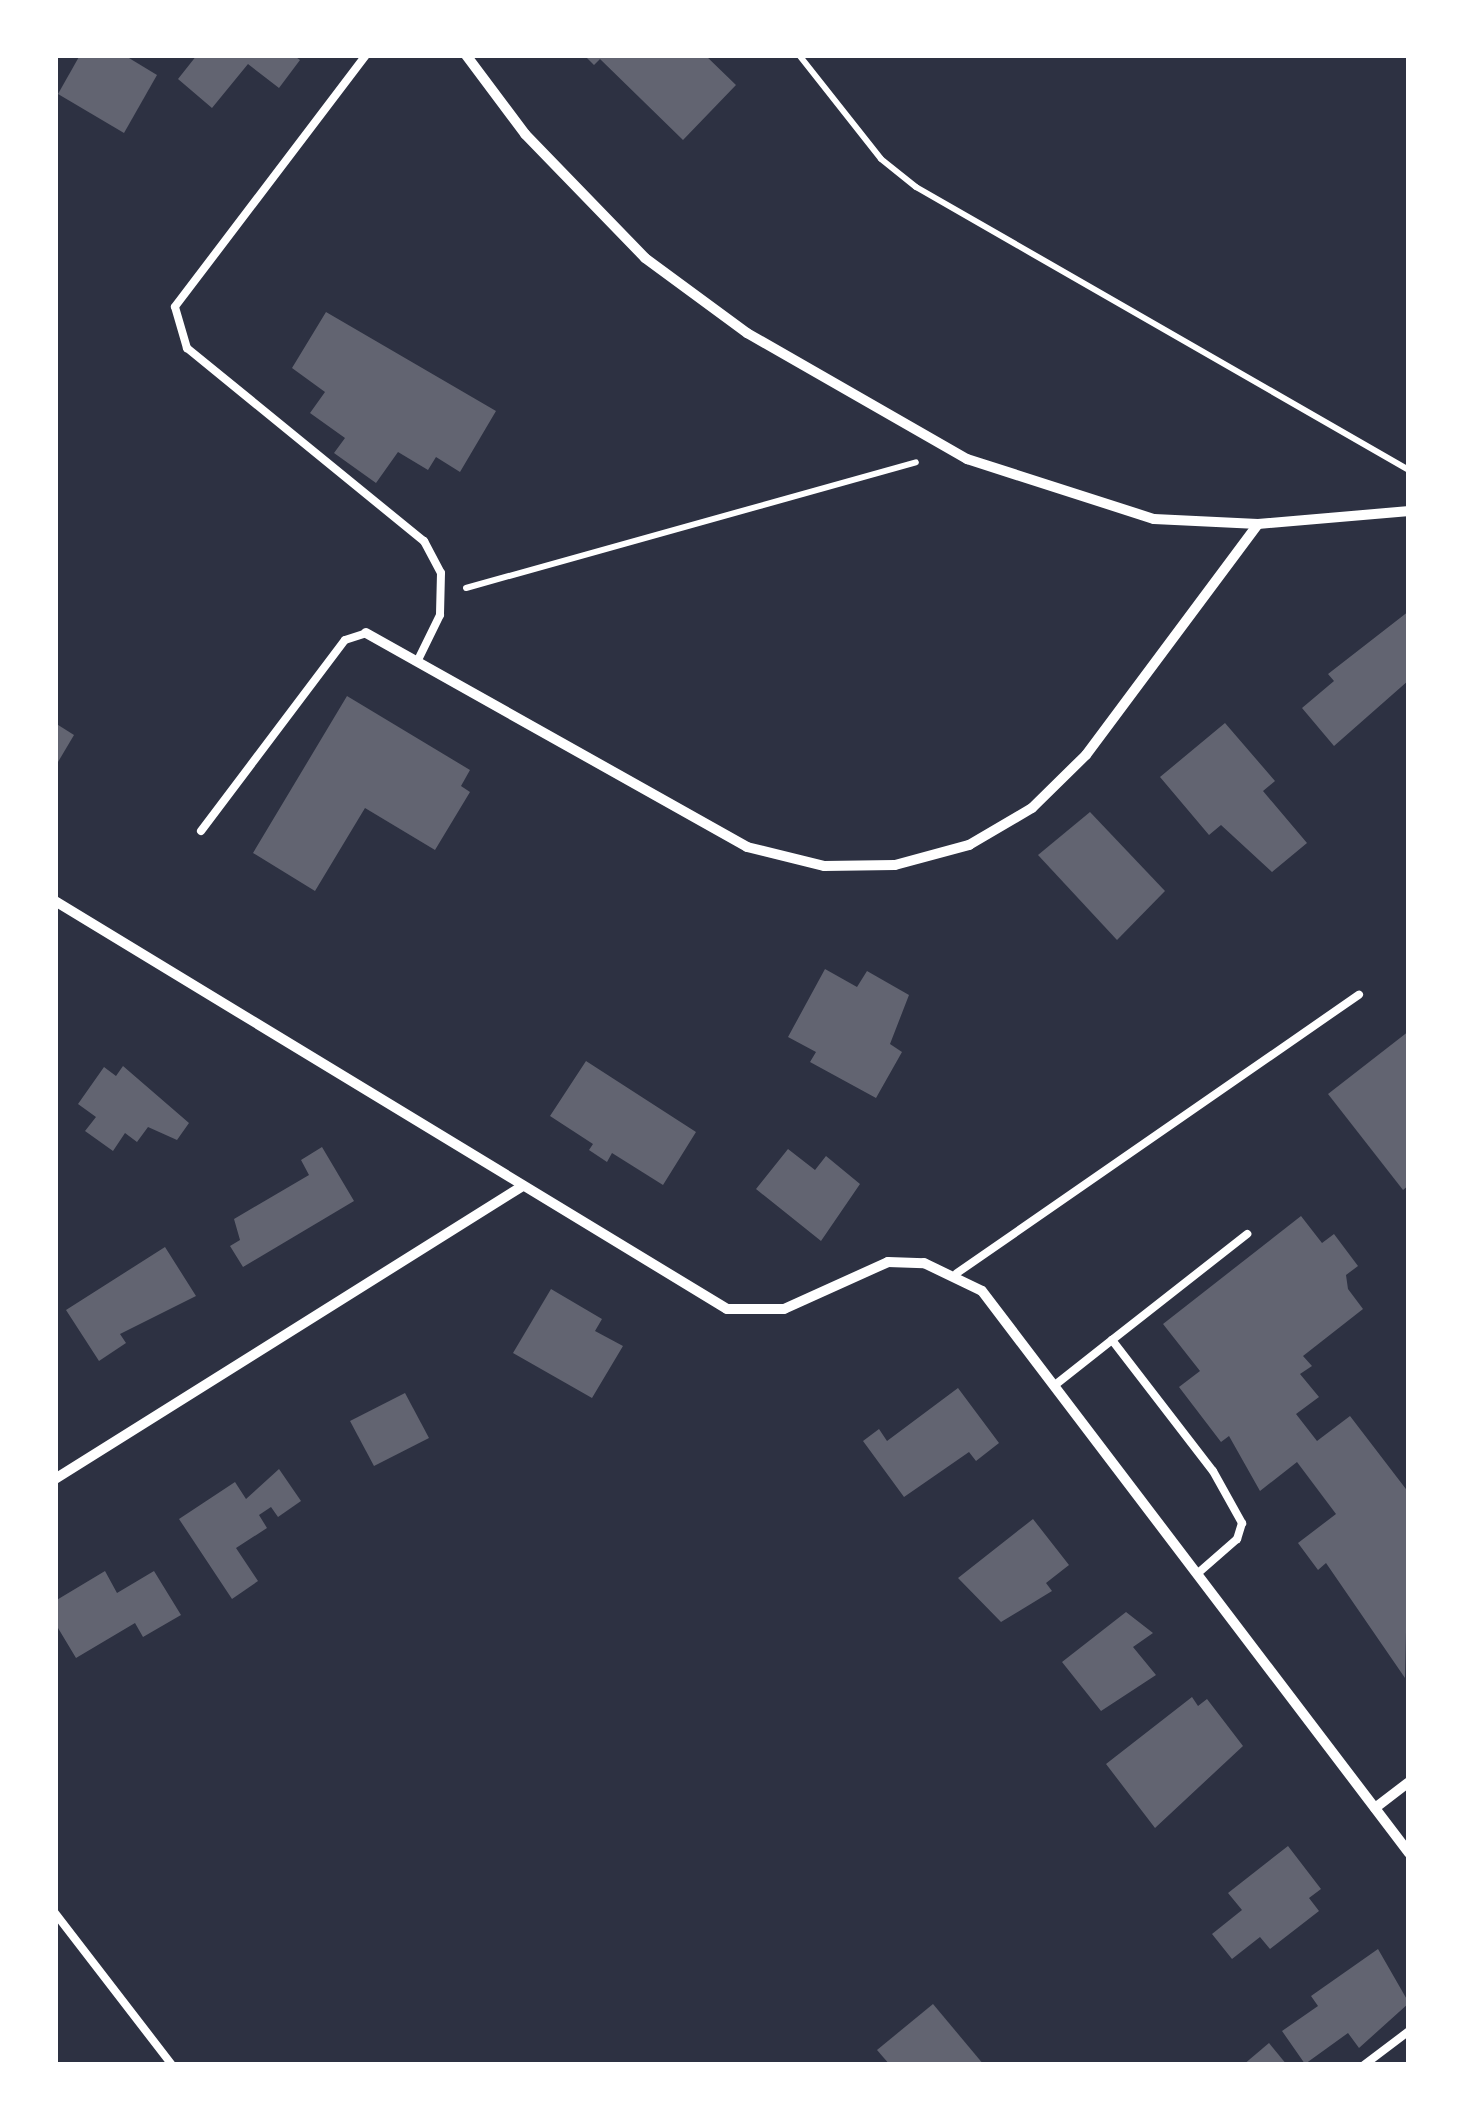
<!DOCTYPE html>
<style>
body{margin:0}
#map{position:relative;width:1464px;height:2120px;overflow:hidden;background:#2d3142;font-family:"Space Grotesk",sans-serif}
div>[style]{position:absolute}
.building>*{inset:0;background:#626471}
.path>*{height:6px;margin:-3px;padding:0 3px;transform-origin:3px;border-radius:3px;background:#fff}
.service>*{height:8px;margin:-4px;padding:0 4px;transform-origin:4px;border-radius:4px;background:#fff}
.minor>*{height:10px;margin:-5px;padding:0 5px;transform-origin:5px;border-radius:5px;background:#fff}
span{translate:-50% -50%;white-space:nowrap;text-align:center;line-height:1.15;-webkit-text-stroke:10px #fff;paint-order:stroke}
.frame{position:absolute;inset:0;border:58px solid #fff;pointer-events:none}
</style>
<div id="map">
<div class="building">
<div style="clip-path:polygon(80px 55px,124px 55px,157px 75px,124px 133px,58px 94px)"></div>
<div style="clip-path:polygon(197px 55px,293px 55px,300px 60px,279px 88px,248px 64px,212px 108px,178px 79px)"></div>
<div style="clip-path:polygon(584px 55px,705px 55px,736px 85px,683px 140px,600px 59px,594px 65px)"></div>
<div style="clip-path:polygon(326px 312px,496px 411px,460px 472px,436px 457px,428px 470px,398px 452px,376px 483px,334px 453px,345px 438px,310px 413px,325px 392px,292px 368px)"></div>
<div style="clip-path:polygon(1409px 611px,1409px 680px,1334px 746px,1302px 708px,1334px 681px,1328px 674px)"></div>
<div style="clip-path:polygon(347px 696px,470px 770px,461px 786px,470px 792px,435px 850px,365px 808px,315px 891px,253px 853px)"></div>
<div style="clip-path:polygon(55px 723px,74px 735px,55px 767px)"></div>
<div style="clip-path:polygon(1225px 723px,1275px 781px,1263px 791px,1307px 843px,1272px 872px,1221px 825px,1209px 835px,1160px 777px)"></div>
<div style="clip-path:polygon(1090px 812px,1165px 891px,1117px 940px,1038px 855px)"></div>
<div style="clip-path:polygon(825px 969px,857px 987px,867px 971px,909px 995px,890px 1044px,902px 1052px,876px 1098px,810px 1062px,816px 1052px,788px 1037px)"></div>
<div style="clip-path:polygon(1409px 1031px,1409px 1185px,1403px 1190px,1328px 1094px)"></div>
<div style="clip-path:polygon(586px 1061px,696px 1132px,663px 1185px,612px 1153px,607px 1162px,589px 1150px,593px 1144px,550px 1116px)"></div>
<div style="clip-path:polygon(123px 1066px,189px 1123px,177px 1140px,148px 1127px,137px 1142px,125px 1133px,113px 1151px,85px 1131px,96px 1117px,78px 1104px,104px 1067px,116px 1076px)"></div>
<div style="clip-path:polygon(322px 1147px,354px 1201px,243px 1267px,230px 1246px,240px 1240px,234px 1219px,309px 1175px,301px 1160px)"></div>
<div style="clip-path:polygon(788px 1149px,815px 1170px,826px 1156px,860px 1184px,821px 1241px,756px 1189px)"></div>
<div style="clip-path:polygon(1301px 1216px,1322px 1243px,1334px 1234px,1358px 1266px,1346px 1275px,1348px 1289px,1363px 1309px,1303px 1356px,1312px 1366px,1300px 1374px,1319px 1397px,1296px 1414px,1317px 1441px,1350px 1416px,1409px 1493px,1405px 1678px,1326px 1563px,1318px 1570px,1298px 1543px,1336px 1514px,1297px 1462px,1260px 1491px,1229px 1436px,1221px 1442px,1179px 1387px,1200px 1371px,1163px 1324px)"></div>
<div style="clip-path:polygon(165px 1247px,196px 1296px,120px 1334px,126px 1343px,99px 1361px,66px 1310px)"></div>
<div style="clip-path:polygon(551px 1289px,602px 1319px,595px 1331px,623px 1346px,592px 1398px,513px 1353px)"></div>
<div style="clip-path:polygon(958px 1388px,999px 1443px,976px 1461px,969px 1452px,904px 1497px,863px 1441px,879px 1429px,887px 1441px)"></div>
<div style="clip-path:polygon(405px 1393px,429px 1438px,374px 1466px,350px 1421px)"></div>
<div style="clip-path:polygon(279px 1469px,301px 1501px,278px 1517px,271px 1507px,259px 1515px,267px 1528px,236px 1548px,258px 1581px,232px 1599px,179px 1519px,235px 1482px,246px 1499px)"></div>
<div style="clip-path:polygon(1033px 1519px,1069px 1565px,1046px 1583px,1052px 1591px,1001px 1622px,958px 1578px)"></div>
<div style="clip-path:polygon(105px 1571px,117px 1593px,154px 1571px,181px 1615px,143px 1637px,135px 1623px,76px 1658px,55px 1623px,55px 1601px)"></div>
<div style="clip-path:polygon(1126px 1612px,1153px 1633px,1133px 1647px,1156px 1675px,1101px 1711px,1062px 1662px)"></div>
<div style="clip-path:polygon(1192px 1697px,1198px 1706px,1207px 1699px,1243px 1746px,1155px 1828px,1106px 1764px)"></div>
<div style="clip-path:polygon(1288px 1846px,1321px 1889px,1309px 1898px,1319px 1911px,1270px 1949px,1260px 1937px,1232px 1959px,1212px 1934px,1242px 1910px,1228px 1893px)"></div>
<div style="clip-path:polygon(1378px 1949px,1409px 2003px,1359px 2048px,1348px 2033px,1305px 2064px,1282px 2031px,1318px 2006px,1311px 1996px)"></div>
<div style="clip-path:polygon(933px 2004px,984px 2065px,890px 2065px,877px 2050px)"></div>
<div style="clip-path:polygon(1269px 2043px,1287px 2065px,1243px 2065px)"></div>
</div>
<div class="path">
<div style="left:799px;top:55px;width:132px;rotate:51.7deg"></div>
<div style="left:881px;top:159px;width:45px;rotate:38.7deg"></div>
<div style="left:916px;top:187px;width:568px;rotate:29.86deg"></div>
<div style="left:466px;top:588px;width:467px;rotate:-15.6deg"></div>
</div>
<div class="service">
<div style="left:366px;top:55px;width:316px;rotate:127.2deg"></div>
<div style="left:175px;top:307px;width:43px;rotate:73.7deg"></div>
<div style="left:187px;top:348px;width:306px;rotate:39.2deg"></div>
<div style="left:424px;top:541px;width:36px;rotate:62deg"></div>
<div style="left:441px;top:573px;width:42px;rotate:91.4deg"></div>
<div style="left:440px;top:615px;width:52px;rotate:116.1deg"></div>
<div style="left:201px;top:831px;width:239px;rotate:-53deg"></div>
<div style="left:345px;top:640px;width:22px;rotate:-18deg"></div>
<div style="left:957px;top:1273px;width:489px;rotate:-34.7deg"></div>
<div style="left:1112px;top:1340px;width:172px;rotate:-38.1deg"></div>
<div style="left:1055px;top:1385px;width:73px;rotate:-38.3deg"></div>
<div style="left:1112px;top:1340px;width:165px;rotate:52.4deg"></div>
<div style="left:1213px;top:1471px;width:60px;rotate:60.9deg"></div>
<div style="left:1242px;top:1523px;width:17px;rotate:107deg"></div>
<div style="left:1237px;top:1539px;width:52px;rotate:138.9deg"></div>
<div style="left:55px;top:1913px;width:192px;rotate:52.4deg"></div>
<div style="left:1364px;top:2065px;width:56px;rotate:-37.1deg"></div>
</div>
<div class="minor">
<div style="left:466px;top:55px;width:99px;rotate:53.2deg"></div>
<div style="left:525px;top:134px;width:173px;rotate:45.9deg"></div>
<div style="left:645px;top:258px;width:127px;rotate:36.3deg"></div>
<div style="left:747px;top:333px;width:254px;rotate:29.8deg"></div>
<div style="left:967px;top:459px;width:196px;rotate:17.8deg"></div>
<div style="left:1154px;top:519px;width:104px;rotate:2.8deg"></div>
<div style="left:1258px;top:524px;width:152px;rotate:-4.9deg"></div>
<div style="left:366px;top:633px;width:437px;rotate:29.3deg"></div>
<div style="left:747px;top:847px;width:79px;rotate:13.9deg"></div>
<div style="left:824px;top:866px;width:71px;rotate:-0.8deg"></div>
<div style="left:895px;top:865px;width:77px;rotate:-15.1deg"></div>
<div style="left:969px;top:845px;width:73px;rotate:-30.4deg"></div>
<div style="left:1032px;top:808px;width:76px;rotate:-44.5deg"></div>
<div style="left:1086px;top:755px;width:288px;rotate:-53.3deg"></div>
<div style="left:55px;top:901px;width:786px;rotate:31.26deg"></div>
<div style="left:727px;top:1309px;width:57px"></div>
<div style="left:784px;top:1309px;width:114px;rotate:-24.3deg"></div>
<div style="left:888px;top:1262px;width:36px;rotate:2deg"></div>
<div style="left:924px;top:1263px;width:64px;rotate:25.8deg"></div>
<div style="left:982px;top:1291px;width:706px;rotate:52.77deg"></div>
<div style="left:55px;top:1479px;width:550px;rotate:-32.07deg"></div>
<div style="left:1375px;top:1808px;width:43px;rotate:-37.4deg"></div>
</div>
<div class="frame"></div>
</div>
